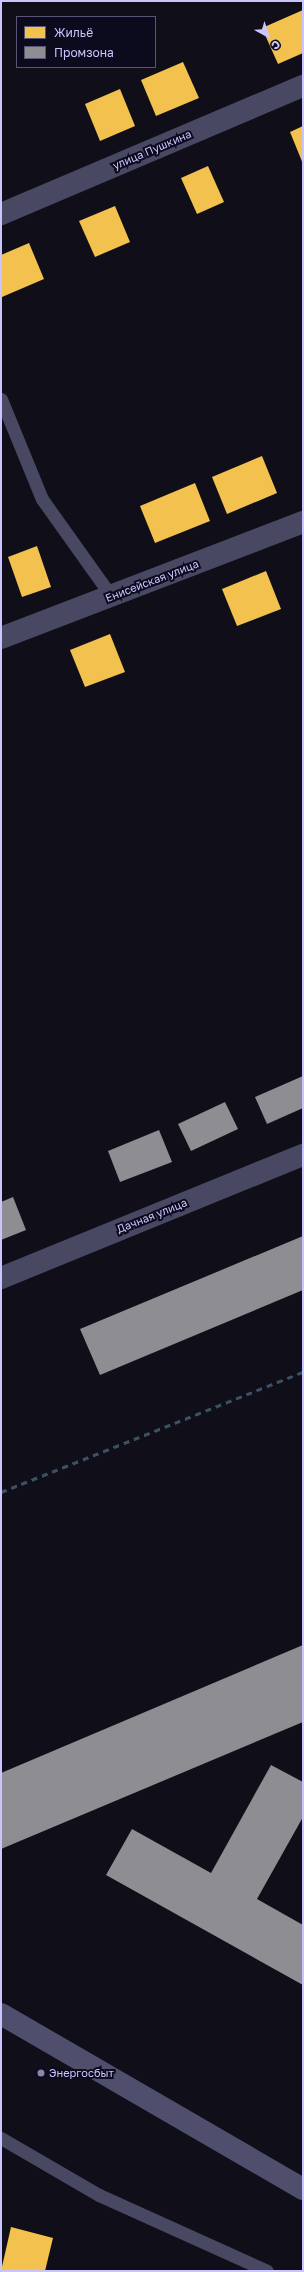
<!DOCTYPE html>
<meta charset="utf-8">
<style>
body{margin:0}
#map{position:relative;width:304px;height:2272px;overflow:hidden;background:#100e19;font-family:"Golos Text",sans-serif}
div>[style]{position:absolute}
.homes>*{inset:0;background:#f2c14e}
.industry>*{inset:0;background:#8d8d92}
.lane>*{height:13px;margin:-6.5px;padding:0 6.5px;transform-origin:6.5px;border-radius:6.5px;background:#484862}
.street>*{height:22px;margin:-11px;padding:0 11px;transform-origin:11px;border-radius:11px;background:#484862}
.secondary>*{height:22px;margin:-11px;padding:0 11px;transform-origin:11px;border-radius:11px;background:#4f4f6d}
.rail>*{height:3px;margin-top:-1.5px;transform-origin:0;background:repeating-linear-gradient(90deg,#3b5162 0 6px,transparent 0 11px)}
.dots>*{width:11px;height:11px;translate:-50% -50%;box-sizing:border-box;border:2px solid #0c0a1d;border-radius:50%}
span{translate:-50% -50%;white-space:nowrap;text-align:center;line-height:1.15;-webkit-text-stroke:4px #0c0a1d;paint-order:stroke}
.street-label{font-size:11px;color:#cac5ff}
.poi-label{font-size:11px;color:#cac5ff}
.left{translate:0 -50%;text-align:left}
.frame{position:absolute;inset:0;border:2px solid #cac5ff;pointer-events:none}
.legend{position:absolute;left:16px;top:16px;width:140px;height:52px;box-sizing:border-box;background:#0c0a1d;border:1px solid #585577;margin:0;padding:5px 7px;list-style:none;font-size:12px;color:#cac5ff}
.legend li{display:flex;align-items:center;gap:8px;height:20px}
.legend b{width:20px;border:1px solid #585577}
.north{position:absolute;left:248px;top:16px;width:40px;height:40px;-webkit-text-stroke:3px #0c0a1d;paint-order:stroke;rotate:140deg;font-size:11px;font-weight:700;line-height:16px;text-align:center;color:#cac5ff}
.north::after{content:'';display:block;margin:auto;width:14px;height:18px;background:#cac5ff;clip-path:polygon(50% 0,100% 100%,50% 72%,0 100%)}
</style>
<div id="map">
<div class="homes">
<div style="clip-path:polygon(303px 10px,303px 53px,278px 64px,262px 28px)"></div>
<div style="clip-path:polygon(183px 62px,199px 98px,156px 116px,141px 80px)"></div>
<div style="clip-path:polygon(120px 89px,135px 126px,100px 141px,85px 104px)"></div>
<div style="clip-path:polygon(303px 126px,303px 164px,290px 132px)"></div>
<div style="clip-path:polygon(208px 166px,224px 202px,197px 214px,181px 178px)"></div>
<div style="clip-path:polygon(115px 206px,130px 242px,95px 257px,79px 221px)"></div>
<div style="clip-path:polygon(29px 243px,44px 279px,2px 297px,1px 255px)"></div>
<div style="clip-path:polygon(262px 456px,277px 493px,227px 514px,212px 477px)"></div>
<div style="clip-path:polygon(195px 483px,210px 521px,155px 543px,140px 506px)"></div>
<div style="clip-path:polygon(37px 546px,51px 587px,22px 597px,8px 557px)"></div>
<div style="clip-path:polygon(266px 571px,281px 609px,237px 626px,222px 589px)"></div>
<div style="clip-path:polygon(110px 634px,125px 672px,85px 687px,70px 650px)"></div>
<div style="clip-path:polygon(11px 2227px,53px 2238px,45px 2271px,1px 2271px)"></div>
</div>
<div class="industry">
<div style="clip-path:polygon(303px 1076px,303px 1108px,267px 1124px,255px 1097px)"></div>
<div style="clip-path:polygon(225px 1102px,238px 1129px,191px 1151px,178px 1124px)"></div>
<div style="clip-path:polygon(159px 1130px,172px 1162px,120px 1182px,108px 1151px)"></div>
<div style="clip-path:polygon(13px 1197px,26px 1230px,1px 1240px,1px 1202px)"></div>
<div style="clip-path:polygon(303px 1236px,303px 1290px,100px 1375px,80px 1329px)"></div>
<div style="clip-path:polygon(303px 1645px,303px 1722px,1px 1849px,1px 1773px)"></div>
<div style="clip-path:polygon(271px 1765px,303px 1782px,303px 1817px,257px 1899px,303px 1925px,303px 1985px,106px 1875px,132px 1829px,211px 1873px)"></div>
</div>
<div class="lane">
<div style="left:1px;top:399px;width:108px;rotate:67.7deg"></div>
<div style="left:42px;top:499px;width:120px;rotate:54.5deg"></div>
<div style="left:1px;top:2138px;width:113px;rotate:30.2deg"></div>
<div style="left:99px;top:2195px;width:184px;rotate:24.3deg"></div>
</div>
<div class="street">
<div style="left:1px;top:214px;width:328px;rotate:-23deg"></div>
<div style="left:1px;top:638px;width:324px;rotate:-21deg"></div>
<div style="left:1px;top:1278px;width:326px;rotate:-22.2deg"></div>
</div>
<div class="secondary">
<div style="left:1px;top:2014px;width:349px;rotate:30.1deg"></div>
</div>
<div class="rail">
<div style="left:1px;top:1492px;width:325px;rotate:-21.7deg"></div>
</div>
<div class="dots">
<div style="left:41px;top:2073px;background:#8985ae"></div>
</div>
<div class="street-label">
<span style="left:152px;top:150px;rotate:-23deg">улица Пушкина</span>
<span style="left:152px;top:581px;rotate:-21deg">Енисейская улица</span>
<span style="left:152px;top:1216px;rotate:-22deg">Дачная улица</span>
</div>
<div class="poi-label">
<span class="left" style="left:49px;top:2073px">Энергосбыт</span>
</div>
<div class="frame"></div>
<ul class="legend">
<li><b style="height:11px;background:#f2c14e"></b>Жильё</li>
<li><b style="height:11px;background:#8d8d92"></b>Промзона</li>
</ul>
<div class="north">С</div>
</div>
